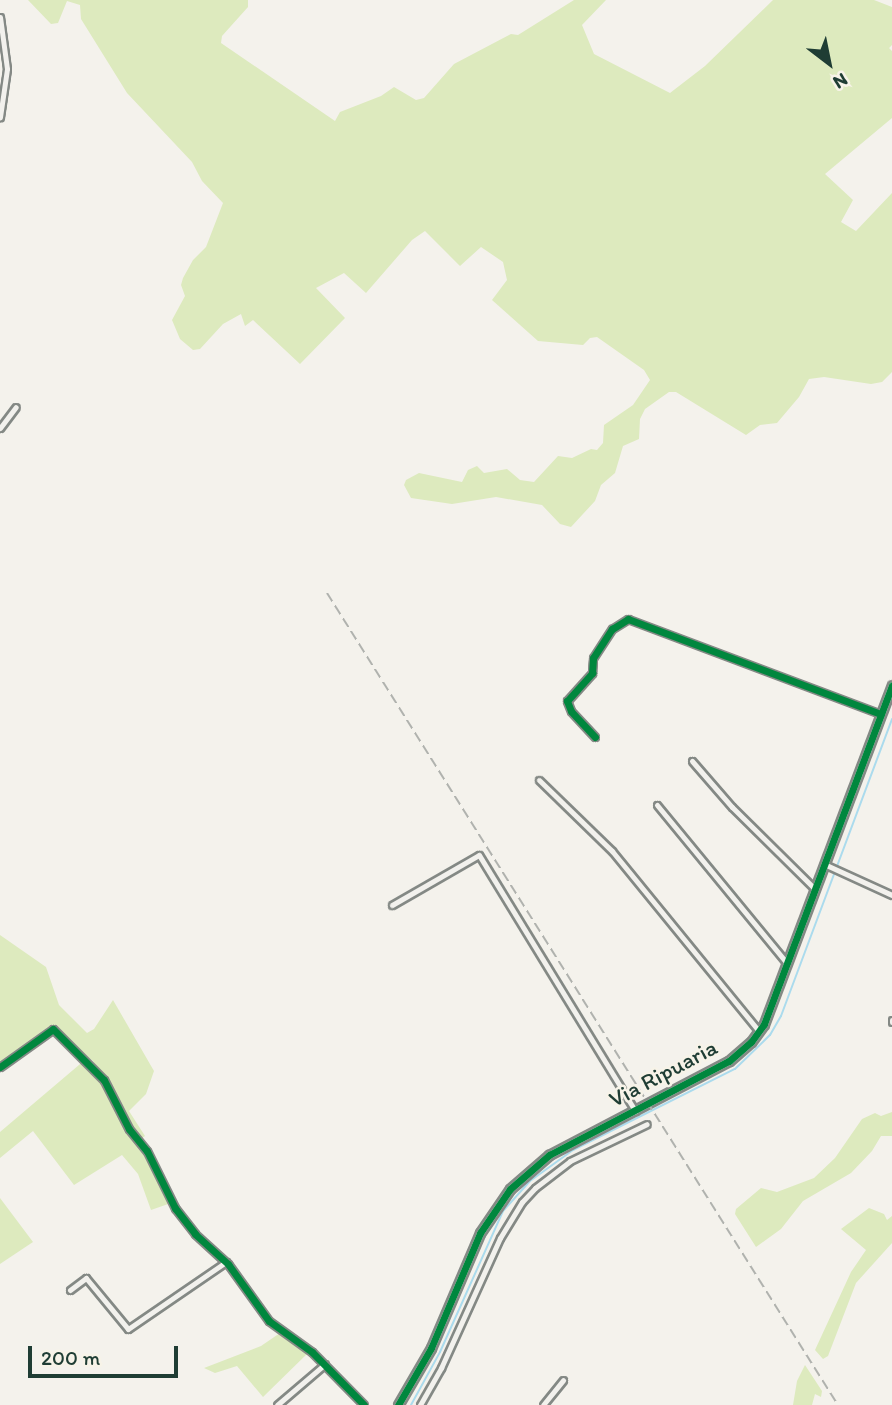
<!DOCTYPE html>
<style>
body{margin:0}
#map{position:relative;width:892px;height:1405px;overflow:hidden;background:#f4f2ec;font-family:Itim,sans-serif}
div>[style]{position:absolute}
.green>*{inset:0;background:#ddeabe}
.stream>*{height:2px;margin:-1px;padding:0 1px;transform-origin:1px;border-radius:1px;background:#abdbed}
.roads{filter:drop-shadow(2px 0 #848985) drop-shadow(-2px 0 #848985) drop-shadow(0 2px #848985) drop-shadow(0 -2px #848985)}
.minor>*{height:5px;margin:-2.5px;padding:0 2.5px;transform-origin:2.5px;border-radius:2.5px;background:#f2f1ed}
.tertiary>*{height:7px;margin:-3.5px;padding:0 3.5px;transform-origin:3.5px;border-radius:3.5px;background:#f2f1ed}
.rail>*{height:2px;margin-top:-1px;transform-origin:0;background:repeating-linear-gradient(90deg,#b0b2ae 0 10px,transparent 0 15px)}
.cycleway>*{height:7px;margin:-3.5px;padding:0 3.5px;transform-origin:3.5px;border-radius:3.5px;background:#00873e}
span{translate:-50% -50%;white-space:nowrap;text-align:center;line-height:1.15;-webkit-text-stroke:5px #f7f3e8;paint-order:stroke}
.street-label{font-size:23px;color:#1f3d34}
.north{position:absolute;left:794px;top:28px;width:70px;height:70px;-webkit-text-stroke:5px #f7f3e8;paint-order:stroke;rotate:148deg;font-size:19px;font-weight:700;line-height:28px;text-align:center;color:#1f3d34}
.north::after{content:'';display:block;margin:auto;width:24px;height:32px;background:#1f3d34;clip-path:polygon(50% 0,100% 100%,50% 72%,0 100%)}
.scale{position:absolute;left:28px;top:1346px;width:150px;height:32px;box-sizing:border-box;border:4px solid #1f3d34;border-top:0;padding-left:9px;font-size:21px;line-height:24px;white-space:nowrap;color:#1f3d34;-webkit-text-stroke:5px #f7f3e8;paint-order:stroke}
</style>
<div id="map">
<div class="green">
<div style="clip-path:polygon(28px 0,248px 0,248px 7px,222px 36px,221px 43px,335px 121px,340px 112px,381px 96px,394px 87px,416px 100px,424px 98px,454px 64px,511px 34px,518px 35px,574px 0,606px 0,582px 25px,594px 54px,670px 93px,705px 66px,773px 0,874px 0,892px 7px,892px 45px,889px 48px,892px 51px,892px 118px,825px 174px,853px 200px,841px 222px,856px 231px,892px 193px,892px 372px,882px 382px,871px 384px,824px 377px,809px 379px,799px 397px,777px 423px,760px 425px,746px 435px,676px 392px,669px 392px,645px 409px,640px 419px,639px 439px,623px 446px,615px 473px,601px 485px,595px 501px,571px 527px,560px 524px,542px 505px,496px 497px,452px 504px,411px 498px,404px 485px,406px 480px,419px 473px,462px 482px,468px 470px,477px 466px,484px 473px,507px 469px,520px 480px,534px 482px,558px 456px,572px 458px,591px 449px,597px 450px,603px 443px,604px 425px,633px 405px,650px 380px,644px 370px,597px 337px,590px 338px,583px 345px,538px 341px,492px 300px,507px 280px,503px 262px,481px 247px,460px 266px,425px 231px,412px 240px,366px 293px,344px 273px,316px 288px,345px 318px,300px 364px,253px 320px,245px 326px,241px 314px,223px 324px,200px 349px,193px 350px,180px 339px,172px 320px,185px 296px,181px 285px,183px 278px,193px 260px,206px 247px,223px 203px,202px 181px,192px 162px,127px 93px,81px 19px,80px 5px,67px 1px,58px 23px,51px 24px)"></div>
<div style="clip-path:polygon(0 935px,46px 967px,59px 1005px,87px 1033px,94px 1029px,113px 1000px,154px 1071px,146px 1094px,129px 1111px,145px 1136px,141px 1139px,130px 1122px,93px 1061px,50px 1026px,0 1063px)"></div>
<div style="clip-path:polygon(86px 1059px,94px 1067px,149px 1158px,171px 1203px,151px 1210px,138px 1174px,122px 1155px,74px 1185px,33px 1131px,0 1158px,0 1132px)"></div>
<div style="clip-path:polygon(892px 1112px,892px 1136px,881px 1136px,872px 1151px,851px 1173px,803px 1201px,781px 1229px,756px 1247px,735px 1214px,736px 1209px,761px 1188px,777px 1192px,814px 1178px,835px 1158px,862px 1119px,875px 1113px,881px 1116px)"></div>
<div style="clip-path:polygon(0 1198px,33px 1242px,0 1264px)"></div>
<div style="clip-path:polygon(869px 1208px,884px 1214px,887px 1220px,892px 1216px,892px 1243px,856px 1283px,828px 1356px,823px 1359px,815px 1350px,851px 1272px,866px 1250px,841px 1229px)"></div>
<div style="clip-path:polygon(280px 1333px,309px 1352px,263px 1397px,237px 1366px,215px 1373px,204px 1368px,261px 1346px)"></div>
<div style="clip-path:polygon(805px 1365px,822px 1391px,821px 1397px,815px 1394px,812px 1405px,793px 1405px,797px 1381px)"></div>
</div>
<div class="stream">
<div style="left:411px;top:1405px;width:60px;rotate:-61.3deg"></div>
<div style="left:440px;top:1352px;width:154px;rotate:-65.9deg"></div>
<div style="left:503px;top:1211px;width:40px;rotate:-48deg"></div>
<div style="left:530px;top:1181px;width:53px;rotate:-35.8deg"></div>
<div style="left:573px;top:1150px;width:181px;rotate:-26.6deg"></div>
<div style="left:735px;top:1069px;width:49px;rotate:-44.2deg"></div>
<div style="left:770px;top:1035px;width:22px;rotate:-60deg"></div>
<div style="left:781px;top:1016px;width:317px;rotate:-69.5deg"></div>
</div>
<div class="roads">
<div class="minor">
<div style="left:0;top:17px;width:52px;rotate:82.3deg"></div>
<div style="left:7px;top:69px;width:49px;rotate:98.3deg"></div>
<div style="left:0;top:428px;width:26px;rotate:-53deg"></div>
<div style="left:595px;top:737px;width:35px;rotate:-133deg"></div>
<div style="left:571px;top:711px;width:11px;rotate:-112deg"></div>
<div style="left:567px;top:701px;width:38px;rotate:-48deg"></div>
<div style="left:592px;top:673px;width:15px;rotate:-86deg"></div>
<div style="left:593px;top:658px;width:35px;rotate:-57deg"></div>
<div style="left:612px;top:629px;width:19px;rotate:-32deg"></div>
<div style="left:628px;top:619px;width:270px;rotate:20.6deg"></div>
<div style="left:692px;top:761px;width:61px;rotate:49deg"></div>
<div style="left:732px;top:807px;width:117px;rotate:44.7deg"></div>
<div style="left:539px;top:780px;width:102px;rotate:44.2deg"></div>
<div style="left:612px;top:851px;width:232px;rotate:50.8deg"></div>
<div style="left:657px;top:805px;width:205px;rotate:50.6deg"></div>
<div style="left:824px;top:864px;width:75px;rotate:24.5deg"></div>
<div style="left:392px;top:905px;width:100px;rotate:-29.9deg"></div>
<div style="left:479px;top:855px;width:300px;rotate:58.6deg"></div>
<div style="left:892px;top:1020px;width:2px;rotate:90deg"></div>
<div style="left:0;top:1067px;width:65px;rotate:-35.6deg"></div>
<div style="left:53px;top:1029px;width:72px;rotate:45deg"></div>
<div style="left:104px;top:1080px;width:55px;rotate:63deg"></div>
<div style="left:129px;top:1129px;width:28px;rotate:51deg"></div>
<div style="left:147px;top:1151px;width:64px;rotate:63.8deg"></div>
<div style="left:175px;top:1208px;width:33px;rotate:52deg"></div>
<div style="left:195px;top:1234px;width:45px;rotate:42.3deg"></div>
<div style="left:228px;top:1264px;width:70px;rotate:54.3deg"></div>
<div style="left:269px;top:1321px;width:53px;rotate:35.8deg"></div>
<div style="left:312px;top:1352px;width:74px;rotate:45.5deg"></div>
<div style="left:70px;top:1290px;width:20px;rotate:-37deg"></div>
<div style="left:86px;top:1278px;width:66px;rotate:50.5deg"></div>
<div style="left:128px;top:1329px;width:119px;rotate:-34.4deg"></div>
<div style="left:277px;top:1405px;width:63px;rotate:-40.5deg"></div>
<div style="left:420px;top:1405px;width:43px;rotate:-60.4deg"></div>
<div style="left:441px;top:1368px;width:143px;rotate:-65.6deg"></div>
<div style="left:500px;top:1238px;width:42px;rotate:-58.6deg"></div>
<div style="left:522px;top:1202px;width:19px;rotate:-47deg"></div>
<div style="left:535px;top:1188px;width:44px;rotate:-37.6deg"></div>
<div style="left:570px;top:1161px;width:85px;rotate:-25.7deg"></div>
<div style="left:543px;top:1405px;width:32px;rotate:-51deg"></div>
</div>
<div class="tertiary">
<div style="left:398px;top:1405px;width:66px;rotate:-59.9deg"></div>
<div style="left:431px;top:1348px;width:125px;rotate:-66.9deg"></div>
<div style="left:480px;top:1233px;width:53px;rotate:-55.7deg"></div>
<div style="left:510px;top:1189px;width:52px;rotate:-41.1deg"></div>
<div style="left:549px;top:1155px;width:203px;rotate:-27.6deg"></div>
<div style="left:729px;top:1061px;width:29px;rotate:-41deg"></div>
<div style="left:751px;top:1042px;width:22px;rotate:-54deg"></div>
<div style="left:764px;top:1024px;width:362px;rotate:-69.3deg"></div>
</div>
</div>
<div class="rail">
<div style="left:327px;top:593px;width:959px;rotate:57.82deg"></div>
</div>
<div class="cycleway">
<div style="left:595px;top:737px;width:35px;rotate:-133deg"></div>
<div style="left:571px;top:711px;width:11px;rotate:-112deg"></div>
<div style="left:567px;top:701px;width:38px;rotate:-48deg"></div>
<div style="left:592px;top:673px;width:15px;rotate:-86deg"></div>
<div style="left:593px;top:658px;width:35px;rotate:-57deg"></div>
<div style="left:612px;top:629px;width:19px;rotate:-32deg"></div>
<div style="left:628px;top:619px;width:270px;rotate:20.6deg"></div>
<div style="left:0;top:1067px;width:65px;rotate:-35.6deg"></div>
<div style="left:53px;top:1029px;width:72px;rotate:45deg"></div>
<div style="left:104px;top:1080px;width:55px;rotate:63deg"></div>
<div style="left:129px;top:1129px;width:28px;rotate:51deg"></div>
<div style="left:147px;top:1151px;width:64px;rotate:63.8deg"></div>
<div style="left:175px;top:1208px;width:33px;rotate:52deg"></div>
<div style="left:195px;top:1234px;width:45px;rotate:42.3deg"></div>
<div style="left:228px;top:1264px;width:70px;rotate:54.3deg"></div>
<div style="left:269px;top:1321px;width:53px;rotate:35.8deg"></div>
<div style="left:312px;top:1352px;width:74px;rotate:45.5deg"></div>
<div style="left:398px;top:1405px;width:66px;rotate:-59.9deg"></div>
<div style="left:431px;top:1348px;width:125px;rotate:-66.9deg"></div>
<div style="left:480px;top:1233px;width:53px;rotate:-55.7deg"></div>
<div style="left:510px;top:1189px;width:52px;rotate:-41.1deg"></div>
<div style="left:549px;top:1155px;width:203px;rotate:-27.6deg"></div>
<div style="left:729px;top:1061px;width:29px;rotate:-41deg"></div>
<div style="left:751px;top:1042px;width:22px;rotate:-54deg"></div>
<div style="left:764px;top:1024px;width:362px;rotate:-69.3deg"></div>
</div>
<div class="street-label">
<span style="left:663px;top:1073px;rotate:-28deg">Via Ripuaria</span>
</div>
<div class="north">N</div>
<div class="scale">200 m</div>
</div>
